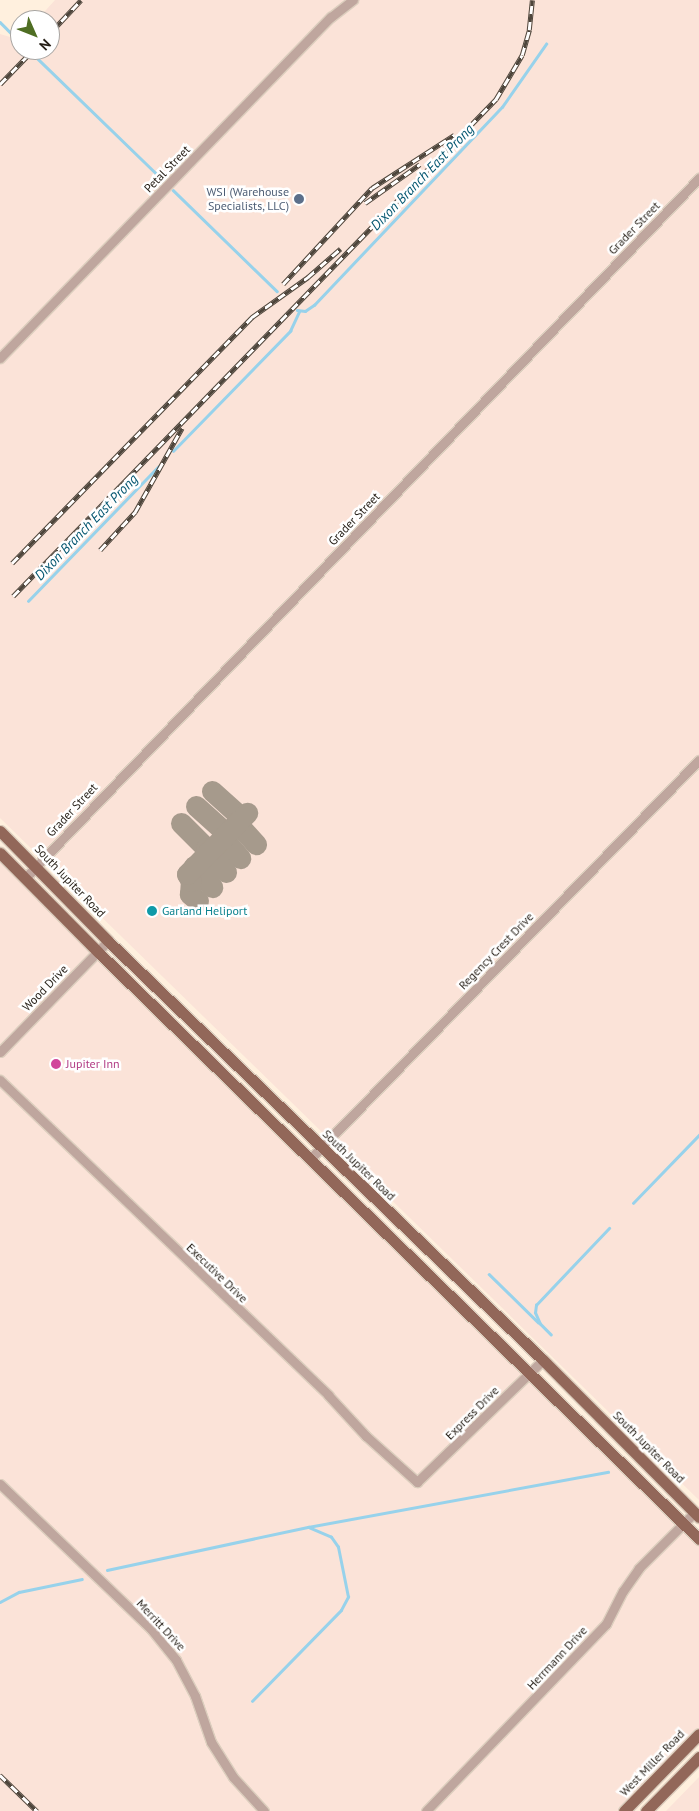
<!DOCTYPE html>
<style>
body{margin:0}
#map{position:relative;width:699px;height:1811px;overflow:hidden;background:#fff0de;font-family:"PT Sans",sans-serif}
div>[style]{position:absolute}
.industrial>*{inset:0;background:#fbe3d8}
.stream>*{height:2.5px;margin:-1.25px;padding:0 1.25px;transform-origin:1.25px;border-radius:1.25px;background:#97d2eb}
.taxiway>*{height:21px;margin:-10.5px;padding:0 10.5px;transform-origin:10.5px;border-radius:10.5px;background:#a69a8c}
.roads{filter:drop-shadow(1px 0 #dccebe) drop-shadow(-1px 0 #dccebe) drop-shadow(0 1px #dccebe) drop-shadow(0 -1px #dccebe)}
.minor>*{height:9px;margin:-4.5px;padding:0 4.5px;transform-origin:4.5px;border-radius:4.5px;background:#bfa69e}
.major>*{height:11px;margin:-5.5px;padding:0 5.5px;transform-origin:5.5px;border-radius:5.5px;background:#926759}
.rail>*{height:4.5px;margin-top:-2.25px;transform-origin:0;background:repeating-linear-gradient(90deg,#fff 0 8px,#4d453b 0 16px);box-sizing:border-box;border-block:1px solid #4d453b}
.dots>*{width:14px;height:14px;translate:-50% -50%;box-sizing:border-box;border:2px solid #fff;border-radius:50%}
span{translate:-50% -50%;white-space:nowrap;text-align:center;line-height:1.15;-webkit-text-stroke:5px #fff;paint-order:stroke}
.street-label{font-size:12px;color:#251e16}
.service-label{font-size:12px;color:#4e5e75}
.right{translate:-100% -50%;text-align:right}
.culture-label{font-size:12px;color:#0d838f}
.left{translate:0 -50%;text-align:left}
.hotel-label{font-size:12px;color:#b23c85}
.water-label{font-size:14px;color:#045670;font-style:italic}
.north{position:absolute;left:10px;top:10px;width:50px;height:50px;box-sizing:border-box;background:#fff;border:1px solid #a8a5a2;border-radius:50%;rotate:134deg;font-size:14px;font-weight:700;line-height:20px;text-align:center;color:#251e16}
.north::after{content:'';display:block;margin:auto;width:18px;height:22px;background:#4f6e23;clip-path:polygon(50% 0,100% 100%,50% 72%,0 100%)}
</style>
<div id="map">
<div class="industrial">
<div style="clip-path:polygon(55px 0,699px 0,699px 1500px,0 818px,0 34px,20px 40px,20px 50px,50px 50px,50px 20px,37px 20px)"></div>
<div style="clip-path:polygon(0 862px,699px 1545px,699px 1729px,619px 1811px,0 1811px)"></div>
<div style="clip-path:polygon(699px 1777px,699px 1811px,666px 1811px)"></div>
</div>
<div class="stream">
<div style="left:0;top:22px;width:28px;rotate:45deg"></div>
<div style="left:35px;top:56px;width:180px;rotate:44.1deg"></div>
<div style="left:173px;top:190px;width:145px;rotate:44.2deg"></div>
<div style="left:297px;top:310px;width:8px;rotate:7deg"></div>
<div style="left:305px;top:311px;width:11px;rotate:-34deg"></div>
<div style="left:314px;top:305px;width:273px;rotate:-46.5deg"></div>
<div style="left:502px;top:107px;width:77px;rotate:-55.1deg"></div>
<div style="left:173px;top:451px;width:168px;rotate:-45.7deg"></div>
<div style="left:290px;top:331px;width:21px;rotate:-65deg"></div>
<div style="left:28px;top:601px;width:187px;rotate:-45.9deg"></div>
<div style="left:633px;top:1203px;width:95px;rotate:-45.9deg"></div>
<div style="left:489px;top:1274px;width:69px;rotate:44.4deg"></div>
<div style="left:551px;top:1335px;width:16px;rotate:-135deg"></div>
<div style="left:540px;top:1324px;width:12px;rotate:-114deg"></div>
<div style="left:535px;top:1313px;width:8px;rotate:-83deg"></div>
<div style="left:536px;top:1305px;width:106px;rotate:-46.5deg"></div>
<div style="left:107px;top:1570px;width:206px;rotate:-12.1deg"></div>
<div style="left:308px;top:1527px;width:305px;rotate:-10.4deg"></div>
<div style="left:0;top:1602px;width:21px;rotate:-28deg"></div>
<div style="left:19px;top:1592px;width:64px;rotate:-11.7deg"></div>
<div style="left:252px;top:1701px;width:127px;rotate:-45.6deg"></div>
<div style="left:341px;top:1610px;width:15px;rotate:-62deg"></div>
<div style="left:348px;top:1597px;width:51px;rotate:-101.3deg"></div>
<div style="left:338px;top:1547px;width:12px;rotate:-125deg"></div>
<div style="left:331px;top:1537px;width:23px;rotate:-157deg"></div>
</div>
<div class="taxiway">
<div style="left:212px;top:791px;width:39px;rotate:42deg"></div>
<div style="left:196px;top:806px;width:40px;rotate:42deg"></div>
<div style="left:236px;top:822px;width:30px;rotate:48deg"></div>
<div style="left:181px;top:823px;width:35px;rotate:45deg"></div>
<div style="left:206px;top:848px;width:5px"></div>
<div style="left:222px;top:837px;width:28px;rotate:49deg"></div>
<div style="left:208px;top:852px;width:27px;rotate:48deg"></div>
<div style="left:194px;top:866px;width:28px;rotate:49deg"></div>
<div style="left:198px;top:901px;width:11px;rotate:-139deg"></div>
<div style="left:190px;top:894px;width:13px;rotate:-86deg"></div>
<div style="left:191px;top:881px;width:8px;rotate:-120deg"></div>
<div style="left:187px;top:874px;width:86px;rotate:-45.5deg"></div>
</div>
<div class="roads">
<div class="minor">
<div style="left:0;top:358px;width:475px;rotate:-45.9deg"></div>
<div style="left:331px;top:17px;width:28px;rotate:-38deg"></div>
<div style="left:25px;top:878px;width:972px;rotate:-46.08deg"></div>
<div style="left:0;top:1052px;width:155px;rotate:-45.8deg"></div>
<div style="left:0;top:1080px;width:455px;rotate:43.8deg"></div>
<div style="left:328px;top:1395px;width:56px;rotate:47.2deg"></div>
<div style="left:366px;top:1436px;width:69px;rotate:42deg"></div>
<div style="left:417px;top:1482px;width:175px;rotate:-44.1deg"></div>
<div style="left:310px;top:1159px;width:557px;rotate:-45.73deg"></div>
<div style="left:0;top:1484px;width:209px;rotate:43.8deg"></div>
<div style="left:151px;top:1629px;width:40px;rotate:51deg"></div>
<div style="left:176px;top:1660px;width:41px;rotate:62.2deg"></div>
<div style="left:195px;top:1696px;width:49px;rotate:70.8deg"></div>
<div style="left:211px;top:1742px;width:41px;rotate:57.8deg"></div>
<div style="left:233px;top:1777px;width:46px;rotate:47.6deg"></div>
<div style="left:426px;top:1811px;width:260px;rotate:-46.1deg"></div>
<div style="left:606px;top:1624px;width:37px;rotate:-63deg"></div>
<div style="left:623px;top:1591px;width:28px;rotate:-55deg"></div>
<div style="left:639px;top:1568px;width:78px;rotate:-45deg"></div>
</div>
<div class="major">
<div style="left:0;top:831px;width:154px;rotate:45.5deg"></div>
<div style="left:108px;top:941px;width:604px;rotate:43.93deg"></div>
<div style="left:543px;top:1360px;width:221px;rotate:45.2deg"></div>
<div style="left:0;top:853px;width:139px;rotate:45.3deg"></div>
<div style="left:98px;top:952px;width:840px;rotate:44.32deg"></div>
<div style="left:624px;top:1811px;width:107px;rotate:-45.8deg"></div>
<div style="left:646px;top:1811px;width:76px;rotate:-45.5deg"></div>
</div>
</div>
<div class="rail">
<div style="left:50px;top:33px;width:45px;rotate:-46.8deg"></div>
<div style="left:0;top:84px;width:47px;rotate:-45.9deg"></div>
<div style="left:365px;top:203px;width:67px;rotate:-35.3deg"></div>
<div style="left:283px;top:284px;width:131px;rotate:-47.2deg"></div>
<div style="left:372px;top:188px;width:98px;rotate:-32.9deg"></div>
<div style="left:100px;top:550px;width:52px;rotate:-47.4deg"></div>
<div style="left:135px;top:512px;width:96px;rotate:-60.8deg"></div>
<div style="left:12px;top:563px;width:344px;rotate:-45.7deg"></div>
<div style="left:252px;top:317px;width:69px;rotate:-35.5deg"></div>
<div style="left:308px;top:277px;width:43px;rotate:-41.2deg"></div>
<div style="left:13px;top:596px;width:693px;rotate:-45.82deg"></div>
<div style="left:496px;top:99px;width:51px;rotate:-59.4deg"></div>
<div style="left:522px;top:55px;width:26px;rotate:-74deg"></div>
<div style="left:529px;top:30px;width:30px;rotate:-84deg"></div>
<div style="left:0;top:1775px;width:52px;rotate:44.2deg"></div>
</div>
<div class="dots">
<div style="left:299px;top:199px;background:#5c6f8a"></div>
<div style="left:152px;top:911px;background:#0f9aa8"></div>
<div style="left:56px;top:1064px;background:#d1479c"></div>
</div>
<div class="street-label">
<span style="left:167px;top:169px;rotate:-46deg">Petal Street</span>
<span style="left:634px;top:228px;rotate:-46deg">Grader Street</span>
<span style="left:354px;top:519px;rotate:-46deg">Grader Street</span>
<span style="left:72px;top:810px;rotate:-47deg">Grader Street</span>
<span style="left:70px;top:881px;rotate:46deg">South Jupiter Road</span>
<span style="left:496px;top:951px;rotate:-46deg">Regency Crest Drive</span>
<span style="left:45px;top:988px;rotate:-46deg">Wood Drive</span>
<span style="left:359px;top:1165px;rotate:44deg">South Jupiter Road</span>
<span style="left:217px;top:1273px;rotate:44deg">Executive Drive</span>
<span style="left:472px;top:1413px;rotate:-45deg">Express Drive</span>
<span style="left:649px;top:1447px;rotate:45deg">South Jupiter Road</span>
<span style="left:161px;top:1625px;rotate:47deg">Merritt Drive</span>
<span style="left:557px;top:1658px;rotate:-47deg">Herrmann Drive</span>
<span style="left:652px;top:1763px;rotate:-46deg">West Miller Road</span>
</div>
<div class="service-label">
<span class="right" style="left:289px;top:199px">WSI (Warehouse<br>Specialists, LLC)</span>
</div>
<div class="culture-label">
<span class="left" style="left:162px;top:911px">Garland Heliport</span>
</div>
<div class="hotel-label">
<span class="left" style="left:66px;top:1064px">Jupiter Inn</span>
</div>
<div class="water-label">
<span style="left:422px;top:177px;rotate:-46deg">Dixon Branch East Prong</span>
<span style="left:86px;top:527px;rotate:-46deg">Dixon Branch East Prong</span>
</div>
<div class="north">N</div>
</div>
